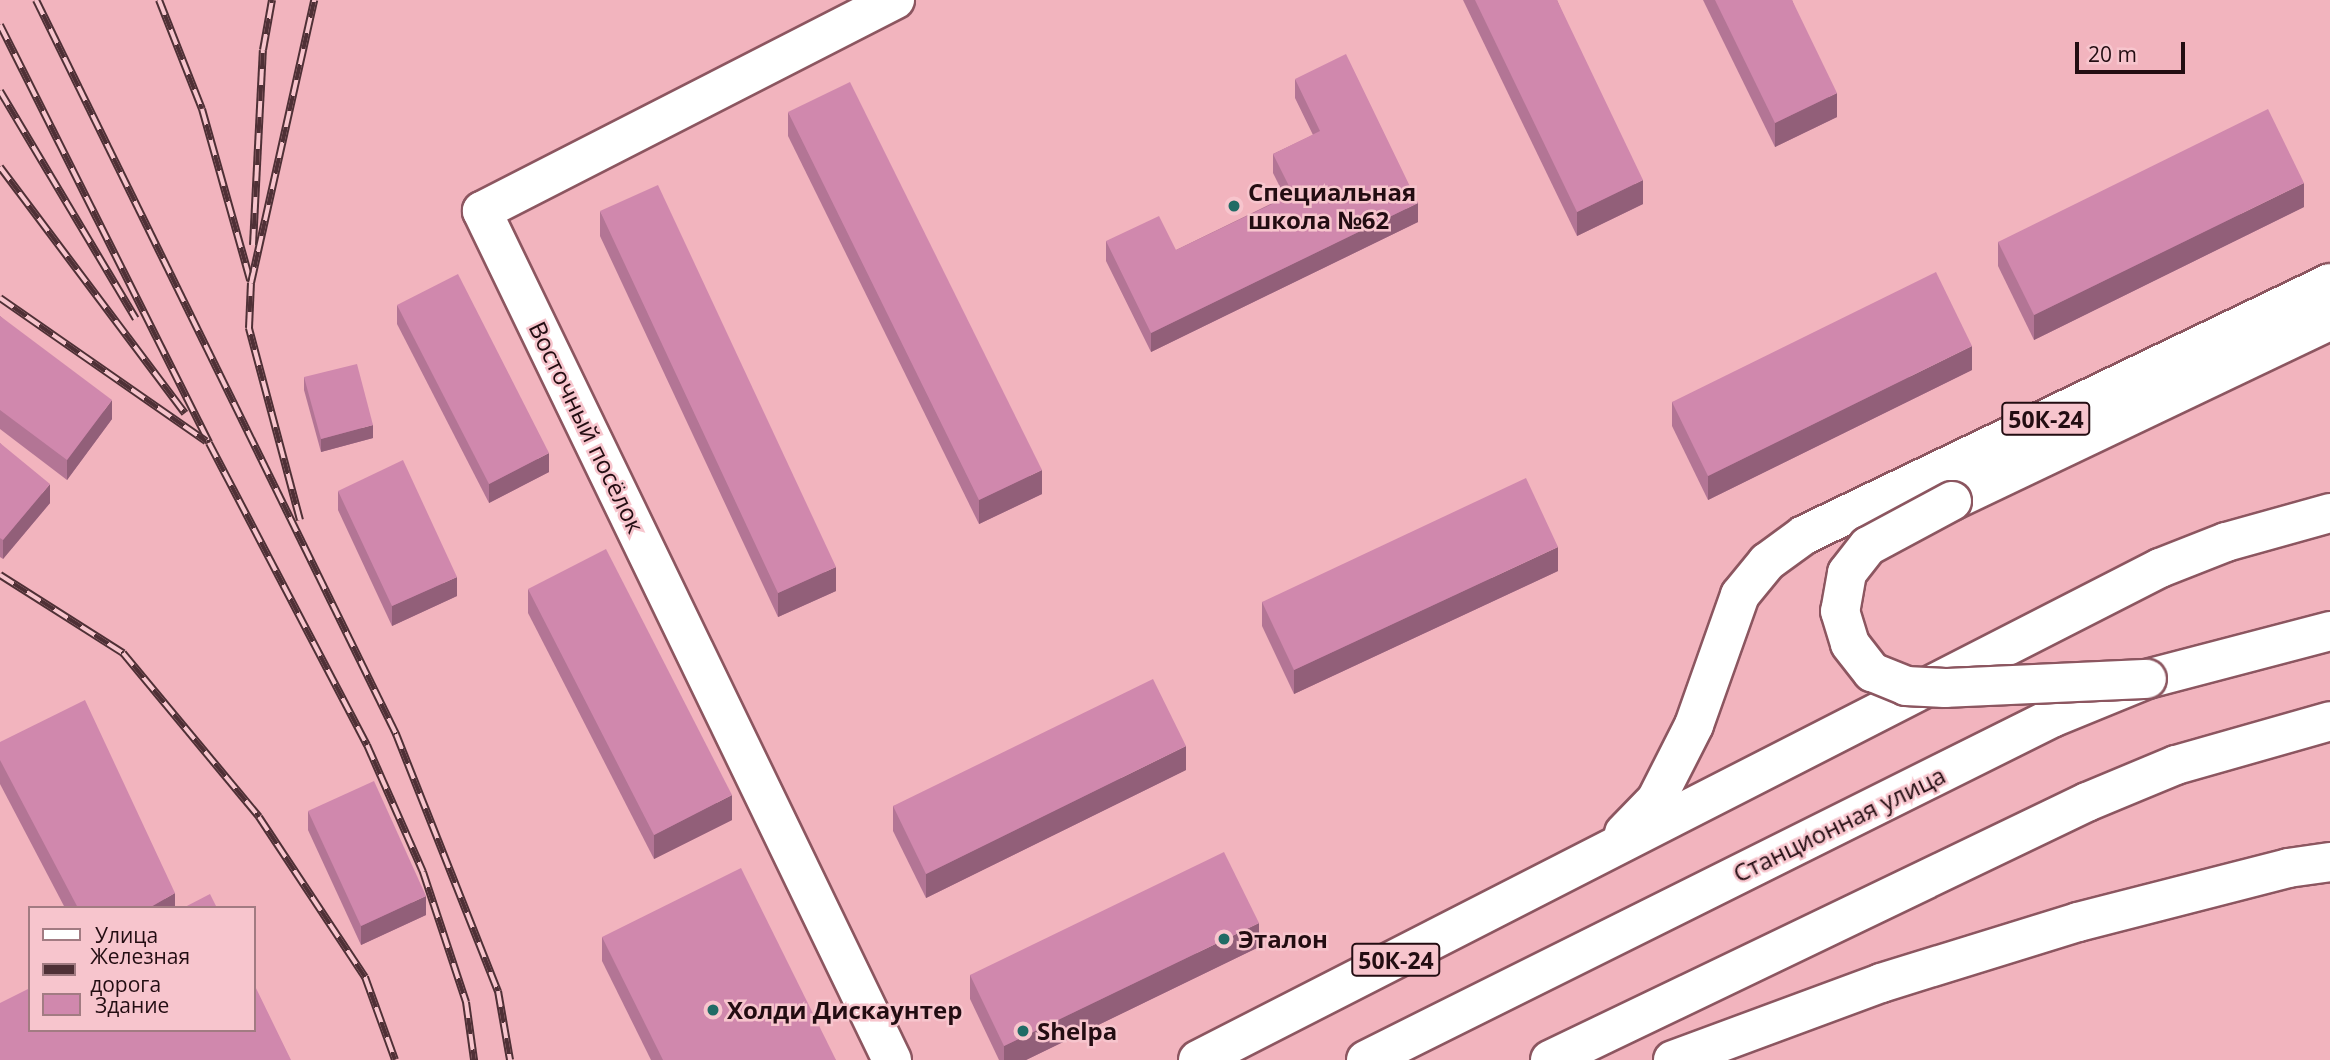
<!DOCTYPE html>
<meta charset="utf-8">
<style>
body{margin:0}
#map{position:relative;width:2330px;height:1060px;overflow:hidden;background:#f2b4be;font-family:"Open Sans",sans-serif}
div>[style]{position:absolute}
.roads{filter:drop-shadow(2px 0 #8c5660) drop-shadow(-2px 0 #8c5660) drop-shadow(0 2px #8c5660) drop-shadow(0 -2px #8c5660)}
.street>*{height:38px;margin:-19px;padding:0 19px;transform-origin:19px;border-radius:19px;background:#fff}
.primary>*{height:38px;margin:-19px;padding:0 19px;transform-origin:19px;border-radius:19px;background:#fff}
.rail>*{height:8px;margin-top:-4px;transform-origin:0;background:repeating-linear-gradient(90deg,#f7c5cd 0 16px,#4f3036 0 32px);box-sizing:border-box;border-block:2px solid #4f3036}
.bridges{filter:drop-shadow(2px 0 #8c5660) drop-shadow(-2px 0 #8c5660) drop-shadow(0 2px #8c5660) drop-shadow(0 -2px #8c5660)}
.primary-bridge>*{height:38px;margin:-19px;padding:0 19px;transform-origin:19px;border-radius:19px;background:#fff}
.wall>*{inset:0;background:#b37595}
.shaded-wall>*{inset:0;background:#925f79}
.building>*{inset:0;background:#d088ad}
.dots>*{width:19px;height:19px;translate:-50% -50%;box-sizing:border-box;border:4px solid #f7c5cd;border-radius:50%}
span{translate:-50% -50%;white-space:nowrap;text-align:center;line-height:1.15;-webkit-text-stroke:5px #f7c5cd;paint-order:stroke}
.shield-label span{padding:2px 5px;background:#f7c5cd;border:2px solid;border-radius:5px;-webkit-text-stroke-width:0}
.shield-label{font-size:23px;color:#230d12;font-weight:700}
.poi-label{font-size:24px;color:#230d12;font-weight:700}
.left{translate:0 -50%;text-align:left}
.street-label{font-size:24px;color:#230d12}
.legend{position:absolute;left:28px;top:906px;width:228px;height:126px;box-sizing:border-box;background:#f7c5cd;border:2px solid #a27b82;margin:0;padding:9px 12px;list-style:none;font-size:21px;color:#230d12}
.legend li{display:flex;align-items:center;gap:14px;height:35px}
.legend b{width:35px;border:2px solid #a27b82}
.scale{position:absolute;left:2075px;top:42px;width:110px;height:32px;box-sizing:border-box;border:4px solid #230d12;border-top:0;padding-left:9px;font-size:21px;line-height:24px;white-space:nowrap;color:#230d12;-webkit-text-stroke:5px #f7c5cd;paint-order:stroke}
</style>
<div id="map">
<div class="roads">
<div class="street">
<div style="left:892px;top:1060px;width:943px;rotate:-115.78deg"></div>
<div style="left:482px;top:211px;width:464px;rotate:-27.1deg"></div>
</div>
<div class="primary">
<div style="left:1952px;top:501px;width:419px;rotate:-25.5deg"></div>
<div style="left:1624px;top:833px;width:46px;rotate:-45.9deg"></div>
<div style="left:1656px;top:800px;width:84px;rotate:-63.1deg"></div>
<div style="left:1694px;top:725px;width:138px;rotate:-70.5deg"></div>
<div style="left:1740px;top:595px;width:43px;rotate:-50.7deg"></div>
<div style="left:1767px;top:562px;width:46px;rotate:-36.1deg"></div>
<div style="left:1804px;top:535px;width:583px;rotate:-25.6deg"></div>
<div style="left:1198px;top:1060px;width:1081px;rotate:-27.09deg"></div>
<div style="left:2160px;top:568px;width:71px;rotate:-21.5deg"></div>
<div style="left:2226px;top:542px;width:108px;rotate:-15.6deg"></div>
<div style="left:1366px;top:1060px;width:767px;rotate:-26.5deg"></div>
<div style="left:2052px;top:718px;width:103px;rotate:-22.3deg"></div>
<div style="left:2147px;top:679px;width:189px;rotate:-14.7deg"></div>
<div style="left:1550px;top:1060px;width:596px;rotate:-25.66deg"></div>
<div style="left:2087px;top:802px;width:96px;rotate:-22.6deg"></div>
<div style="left:2176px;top:765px;width:160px;rotate:-15.9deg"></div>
<div style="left:1673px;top:1060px;width:222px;rotate:-20.3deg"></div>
<div style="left:1881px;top:983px;width:206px;rotate:-17.2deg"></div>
<div style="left:2078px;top:922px;width:217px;rotate:-14.4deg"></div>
<div style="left:2288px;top:868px;width:42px;rotate:-8.1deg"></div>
</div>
</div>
<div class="rail">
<div style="left:36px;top:0;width:818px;rotate:63.87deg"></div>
<div style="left:396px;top:734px;width:277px;rotate:68.4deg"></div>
<div style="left:498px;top:991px;width:70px;rotate:80.1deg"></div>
<div style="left:159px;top:0;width:117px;rotate:68.5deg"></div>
<div style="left:202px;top:109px;width:178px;rotate:74.3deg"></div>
<div style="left:0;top:25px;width:467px;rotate:63.4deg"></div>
<div style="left:209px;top:443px;width:341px;rotate:62.4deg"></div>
<div style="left:367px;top:745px;width:139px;rotate:66.2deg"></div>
<div style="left:423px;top:872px;width:137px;rotate:71.7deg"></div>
<div style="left:466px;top:1002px;width:59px;rotate:82.1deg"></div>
<div style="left:0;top:91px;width:265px;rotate:59.2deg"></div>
<div style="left:0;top:167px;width:308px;rotate:53.1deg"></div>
<div style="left:253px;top:245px;width:195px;rotate:-87.1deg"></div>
<div style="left:263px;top:50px;width:51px;rotate:-79.8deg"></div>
<div style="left:0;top:298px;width:251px;rotate:34.8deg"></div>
<div style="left:300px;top:520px;width:199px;rotate:-104.9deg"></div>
<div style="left:249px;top:328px;width:45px;rotate:-87.5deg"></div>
<div style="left:251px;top:283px;width:290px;rotate:-77.4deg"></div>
<div style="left:0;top:575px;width:146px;rotate:32.4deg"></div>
<div style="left:123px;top:653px;width:213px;rotate:50.3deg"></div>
<div style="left:259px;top:817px;width:192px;rotate:56.5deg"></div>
<div style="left:365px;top:977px;width:88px;rotate:70.1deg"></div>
</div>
<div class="bridges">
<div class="primary-bridge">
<div style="left:1952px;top:501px;width:95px;rotate:151.8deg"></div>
<div style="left:1868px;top:546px;width:34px;rotate:128deg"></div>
<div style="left:1847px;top:573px;width:39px;rotate:100deg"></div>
<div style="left:1840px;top:611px;width:34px;rotate:73deg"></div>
<div style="left:1850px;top:644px;width:36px;rotate:52deg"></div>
<div style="left:1872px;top:672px;width:37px;rotate:22deg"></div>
<div style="left:1906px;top:686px;width:39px;rotate:3deg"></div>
<div style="left:1945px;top:688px;width:202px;rotate:-2.6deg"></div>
</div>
</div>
<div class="wall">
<div style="clip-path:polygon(1463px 0,1557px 0,1643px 204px,1577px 236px)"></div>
<div style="clip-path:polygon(1703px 0,1792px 0,1837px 117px,1775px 147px)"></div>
<div style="clip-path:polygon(1295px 79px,1418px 222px,1151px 352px,1106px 261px,1106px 241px,1176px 250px,1285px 197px,1273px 173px,1273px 154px,1313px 135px,1295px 98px)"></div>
<div style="clip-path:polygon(788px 112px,1042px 494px,979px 524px,788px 136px)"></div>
<div style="clip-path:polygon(2304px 207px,2034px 340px,1998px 266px,1998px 242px)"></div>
<div style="clip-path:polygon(600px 211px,836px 591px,778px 617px,600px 236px)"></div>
<div style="clip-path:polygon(397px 305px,549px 472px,489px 503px,397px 324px)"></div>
<div style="clip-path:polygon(0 316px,112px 419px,67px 480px,0 429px)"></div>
<div style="clip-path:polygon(1972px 370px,1708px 500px,1672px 426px,1672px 402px)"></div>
<div style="clip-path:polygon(304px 377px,373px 438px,321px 452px,304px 390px)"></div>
<div style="clip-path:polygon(0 443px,50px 503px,3px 559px,0 557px)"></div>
<div style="clip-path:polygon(338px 491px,457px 596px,392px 626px,338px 510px)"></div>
<div style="clip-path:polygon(1558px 571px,1294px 694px,1262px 626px,1262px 602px)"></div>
<div style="clip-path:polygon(528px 589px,732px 820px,654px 859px,528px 613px)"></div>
<div style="clip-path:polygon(0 742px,175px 908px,65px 908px,0 784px)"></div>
<div style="clip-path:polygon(1186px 770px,926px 898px,893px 831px,893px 806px)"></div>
<div style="clip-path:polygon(308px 811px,426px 915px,361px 945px,308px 830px)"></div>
<div style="clip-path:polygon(602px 937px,836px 1060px,651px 1060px,602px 961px)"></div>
<div style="clip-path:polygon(1259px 947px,1026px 1060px,999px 1060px,970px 999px,970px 975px)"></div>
</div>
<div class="shaded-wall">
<div style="clip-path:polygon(1837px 93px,1837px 117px,1775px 147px,1775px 123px)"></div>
<div style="clip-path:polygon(1643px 180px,1643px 204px,1577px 236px,1577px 212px)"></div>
<div style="clip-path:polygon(2304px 183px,2304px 207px,2034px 340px,2034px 315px)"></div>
<div style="clip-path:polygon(1418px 203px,1418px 222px,1151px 352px,1151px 333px)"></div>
<div style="clip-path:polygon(1972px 346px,1972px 370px,1708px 500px,1708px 476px)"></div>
<div style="clip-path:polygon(112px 400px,112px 419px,67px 480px,67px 460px)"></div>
<div style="clip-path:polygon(373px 425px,373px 438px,321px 452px,321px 439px)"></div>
<div style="clip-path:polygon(549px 453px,549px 472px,489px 503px,489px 484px)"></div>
<div style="clip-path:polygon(1042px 470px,1042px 494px,979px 524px,979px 500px)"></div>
<div style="clip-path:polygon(50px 484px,50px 503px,3px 559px,3px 540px)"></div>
<div style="clip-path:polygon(1558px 547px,1558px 571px,1294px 694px,1294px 670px)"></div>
<div style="clip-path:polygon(836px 567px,836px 591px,778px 617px,778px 593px)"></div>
<div style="clip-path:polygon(457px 577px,457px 596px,392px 626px,392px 606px)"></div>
<div style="clip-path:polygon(1186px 746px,1186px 770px,926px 898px,926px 874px)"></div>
<div style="clip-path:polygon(732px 795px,732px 820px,654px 859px,654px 835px)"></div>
<div style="clip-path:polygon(175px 893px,175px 908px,149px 908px)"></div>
<div style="clip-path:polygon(426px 896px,426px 915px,361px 945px,361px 926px)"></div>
<div style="clip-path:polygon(1259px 923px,1259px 947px,1026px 1060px,1004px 1060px,1004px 1046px)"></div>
</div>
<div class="building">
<div style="clip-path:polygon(1475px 0,1557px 0,1643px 180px,1577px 212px)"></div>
<div style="clip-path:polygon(1715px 0,1792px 0,1837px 93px,1775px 123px)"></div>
<div style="clip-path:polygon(1346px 54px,1418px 203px,1151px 333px,1106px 241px,1159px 216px,1176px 250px,1293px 194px,1273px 154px,1320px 131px,1295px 79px)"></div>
<div style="clip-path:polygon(850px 82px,1042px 470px,979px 500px,788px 112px)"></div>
<div style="clip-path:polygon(2268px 109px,2304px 183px,2034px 315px,1998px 242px)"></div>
<div style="clip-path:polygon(658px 185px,836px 567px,778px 593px,600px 211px)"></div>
<div style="clip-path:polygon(1936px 272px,1972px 346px,1708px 476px,1672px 402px)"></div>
<div style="clip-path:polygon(458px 274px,549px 453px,489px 484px,397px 305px)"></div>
<div style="clip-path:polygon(0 316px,112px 400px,67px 460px,0 410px)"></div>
<div style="clip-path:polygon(357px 364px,373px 425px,321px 439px,304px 377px)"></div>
<div style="clip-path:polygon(0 443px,50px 484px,3px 540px,0 538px)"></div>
<div style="clip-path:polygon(403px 460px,457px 577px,392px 606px,338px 491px)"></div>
<div style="clip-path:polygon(1526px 478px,1558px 547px,1294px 670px,1262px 602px)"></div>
<div style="clip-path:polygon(606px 549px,732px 795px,654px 835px,528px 589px)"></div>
<div style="clip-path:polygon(1153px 679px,1186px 746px,926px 874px,893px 806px)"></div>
<div style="clip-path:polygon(85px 700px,175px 893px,149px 908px,78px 908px,0 760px,0 742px)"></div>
<div style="clip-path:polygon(374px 781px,426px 896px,361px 926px,308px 811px)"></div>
<div style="clip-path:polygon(1224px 852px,1259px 923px,1004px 1046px,970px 975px)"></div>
<div style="clip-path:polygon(741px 868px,836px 1060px,663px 1060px,602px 937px)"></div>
<div style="clip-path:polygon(210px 894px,217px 908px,183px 908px)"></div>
<div style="clip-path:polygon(254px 984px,291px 1060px,0 1060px,0 1003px,30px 988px,30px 1030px,254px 1030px)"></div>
</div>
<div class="dots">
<div style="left:1234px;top:206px;background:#206b65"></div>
<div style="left:1224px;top:939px;background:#206b65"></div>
<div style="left:713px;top:1010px;background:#206b65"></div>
<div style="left:1023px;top:1031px;background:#206b65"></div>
</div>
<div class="shield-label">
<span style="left:2046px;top:419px">50К-24</span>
<span style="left:1396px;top:960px">50К-24</span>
</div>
<div class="poi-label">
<span class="left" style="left:1248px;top:206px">Специальная<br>школа №62</span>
<span class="left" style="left:1238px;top:939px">Эталон</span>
<span class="left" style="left:727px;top:1010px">Холди Дискаунтер</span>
<span class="left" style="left:1037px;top:1031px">Shelpa</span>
</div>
<div class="street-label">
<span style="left:587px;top:427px;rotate:64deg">Восточный посёлок</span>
<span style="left:1839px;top:824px;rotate:-26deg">Станционная улица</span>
</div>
<ul class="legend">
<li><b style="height:9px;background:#fff"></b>Улица</li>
<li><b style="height:9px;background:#4f3036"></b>Железная дорога</li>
<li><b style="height:19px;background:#d088ad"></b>Здание</li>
</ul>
<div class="scale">20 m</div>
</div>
